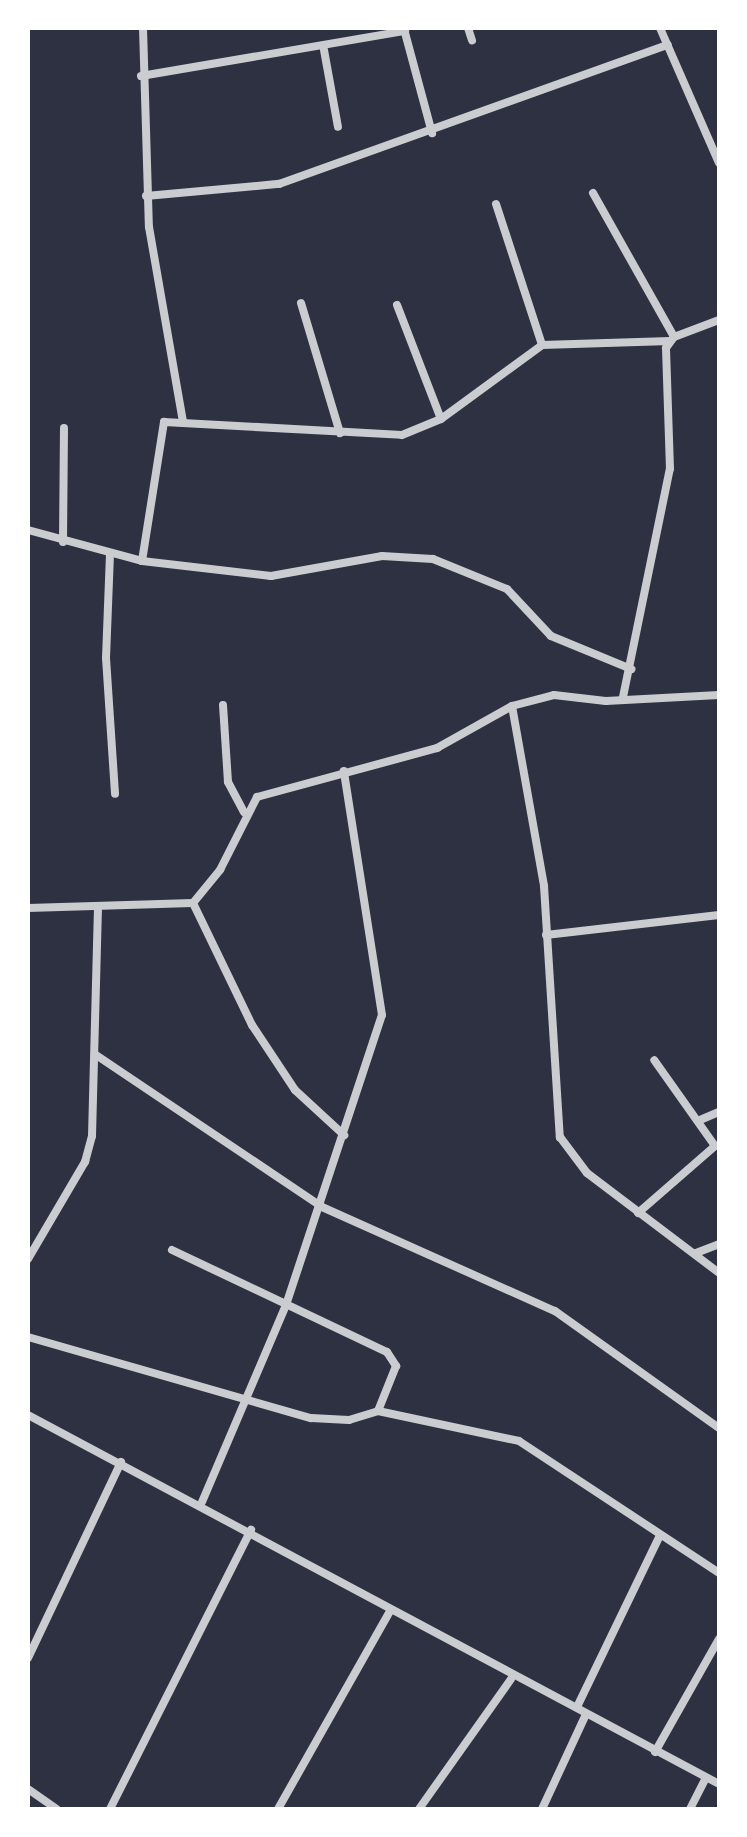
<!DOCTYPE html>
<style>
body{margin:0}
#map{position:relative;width:747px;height:1837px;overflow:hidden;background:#2d3142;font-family:"Noto Sans",sans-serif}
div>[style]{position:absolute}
.minor>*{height:8px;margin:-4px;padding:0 4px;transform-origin:4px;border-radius:4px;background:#caccd0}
span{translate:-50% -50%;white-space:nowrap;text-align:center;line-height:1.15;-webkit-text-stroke:8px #fff;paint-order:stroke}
.frame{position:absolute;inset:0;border:30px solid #fff;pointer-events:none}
</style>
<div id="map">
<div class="minor">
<div style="left:143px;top:28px;width:199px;rotate:88.3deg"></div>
<div style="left:149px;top:227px;width:198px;rotate:80.1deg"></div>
<div style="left:468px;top:28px;width:13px;rotate:72deg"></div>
<div style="left:660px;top:28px;width:147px;rotate:66.4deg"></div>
<div style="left:404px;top:29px;width:108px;rotate:74.9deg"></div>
<div style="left:324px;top:50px;width:78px;rotate:79.7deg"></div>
<div style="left:141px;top:76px;width:268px;rotate:-9.7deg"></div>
<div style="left:593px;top:193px;width:165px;rotate:60.6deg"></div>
<div style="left:146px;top:196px;width:134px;rotate:-5.2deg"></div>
<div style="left:279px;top:184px;width:413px;rotate:-19.7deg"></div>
<div style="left:496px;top:204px;width:148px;rotate:71.9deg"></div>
<div style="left:301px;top:303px;width:136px;rotate:73.3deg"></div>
<div style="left:397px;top:305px;width:122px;rotate:68.9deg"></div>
<div style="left:28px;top:530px;width:118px;rotate:15.2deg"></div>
<div style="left:142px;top:561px;width:130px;rotate:6.6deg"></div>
<div style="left:271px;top:576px;width:113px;rotate:-10.2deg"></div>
<div style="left:382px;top:556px;width:51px;rotate:3.4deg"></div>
<div style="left:433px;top:559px;width:80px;rotate:22.1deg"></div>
<div style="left:507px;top:589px;width:64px;rotate:46.9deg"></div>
<div style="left:551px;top:636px;width:87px;rotate:22.4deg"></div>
<div style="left:63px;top:542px;width:114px;rotate:-89.5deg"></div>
<div style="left:110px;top:554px;width:104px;rotate:92.2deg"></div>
<div style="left:106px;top:658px;width:136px;rotate:86.2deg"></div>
<div style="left:142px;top:561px;width:141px;rotate:-81deg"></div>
<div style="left:164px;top:422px;width:238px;rotate:3.1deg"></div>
<div style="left:402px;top:435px;width:42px;rotate:-22.3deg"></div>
<div style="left:441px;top:419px;width:125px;rotate:-36.2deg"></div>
<div style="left:542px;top:345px;width:128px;rotate:-1.8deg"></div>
<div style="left:623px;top:697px;width:233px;rotate:-78.4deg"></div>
<div style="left:670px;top:469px;width:121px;rotate:-91.9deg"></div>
<div style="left:666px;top:348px;width:14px;rotate:-54deg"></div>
<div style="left:674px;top:337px;width:48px;rotate:-20.7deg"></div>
<div style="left:223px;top:705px;width:77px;rotate:86.3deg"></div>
<div style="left:228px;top:782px;width:34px;rotate:62deg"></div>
<div style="left:512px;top:706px;width:183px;rotate:79.9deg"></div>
<div style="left:544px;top:886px;width:252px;rotate:86.4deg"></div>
<div style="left:560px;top:1137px;width:45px;rotate:53.1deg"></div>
<div style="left:587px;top:1173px;width:166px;rotate:37.1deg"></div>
<div style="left:193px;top:903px;width:136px;rotate:64.2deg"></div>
<div style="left:252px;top:1025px;width:78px;rotate:56.5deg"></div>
<div style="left:295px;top:1090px;width:67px;rotate:42.6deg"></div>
<div style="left:28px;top:908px;width:165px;rotate:-1.7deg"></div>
<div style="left:193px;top:903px;width:43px;rotate:-50.7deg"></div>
<div style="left:220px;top:870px;width:82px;rotate:-63.1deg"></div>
<div style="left:257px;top:797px;width:187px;rotate:-15.2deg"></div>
<div style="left:437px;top:748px;width:86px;rotate:-29.2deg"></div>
<div style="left:512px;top:706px;width:43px;rotate:-14.7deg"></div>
<div style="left:554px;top:695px;width:52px;rotate:6.6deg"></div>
<div style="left:606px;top:701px;width:113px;rotate:-3deg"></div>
<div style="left:546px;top:935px;width:174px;rotate:-6.6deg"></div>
<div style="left:96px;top:1055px;width:272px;rotate:33.9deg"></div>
<div style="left:322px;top:1207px;width:255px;rotate:24.1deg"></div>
<div style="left:555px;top:1311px;width:201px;rotate:35.5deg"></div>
<div style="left:700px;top:1120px;width:21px;rotate:-23deg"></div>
<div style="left:638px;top:1213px;width:102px;rotate:-41deg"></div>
<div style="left:715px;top:1146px;width:105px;rotate:-125.3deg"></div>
<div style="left:172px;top:1250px;width:238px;rotate:25.4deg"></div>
<div style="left:387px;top:1352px;width:17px;rotate:57deg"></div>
<div style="left:396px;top:1366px;width:48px;rotate:111.8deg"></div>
<div style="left:696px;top:1253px;width:25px;rotate:-21deg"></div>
<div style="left:28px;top:1259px;width:113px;rotate:-59.6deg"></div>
<div style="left:85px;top:1162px;width:27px;rotate:-75deg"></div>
<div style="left:92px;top:1136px;width:228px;rotate:-88.5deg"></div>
<div style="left:28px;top:1337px;width:294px;rotate:16deg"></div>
<div style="left:311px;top:1418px;width:38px;rotate:3deg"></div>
<div style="left:349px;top:1420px;width:30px;rotate:-17deg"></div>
<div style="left:378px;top:1411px;width:144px;rotate:12deg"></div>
<div style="left:519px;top:1441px;width:240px;rotate:33.4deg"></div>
<div style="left:28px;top:1415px;width:783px;rotate:28.1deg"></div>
<div style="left:202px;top:1502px;width:214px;rotate:-66.9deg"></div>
<div style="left:286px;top:1305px;width:305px;rotate:-71.7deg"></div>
<div style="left:382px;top:1015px;width:247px;rotate:-98.9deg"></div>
<div style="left:28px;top:1658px;width:217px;rotate:-64.6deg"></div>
<div style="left:577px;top:1707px;width:191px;rotate:-64.2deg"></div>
<div style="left:655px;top:1752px;width:130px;rotate:-60.5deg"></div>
<div style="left:28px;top:1789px;width:35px;rotate:35deg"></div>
<div style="left:110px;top:1809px;width:313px;rotate:-63.2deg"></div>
<div style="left:278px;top:1809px;width:227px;rotate:-60.5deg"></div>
<div style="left:419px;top:1809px;width:159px;rotate:-54.7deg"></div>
<div style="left:542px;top:1809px;width:105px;rotate:-65.1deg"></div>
<div style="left:690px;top:1809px;width:34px;rotate:-63deg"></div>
</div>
<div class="frame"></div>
</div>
